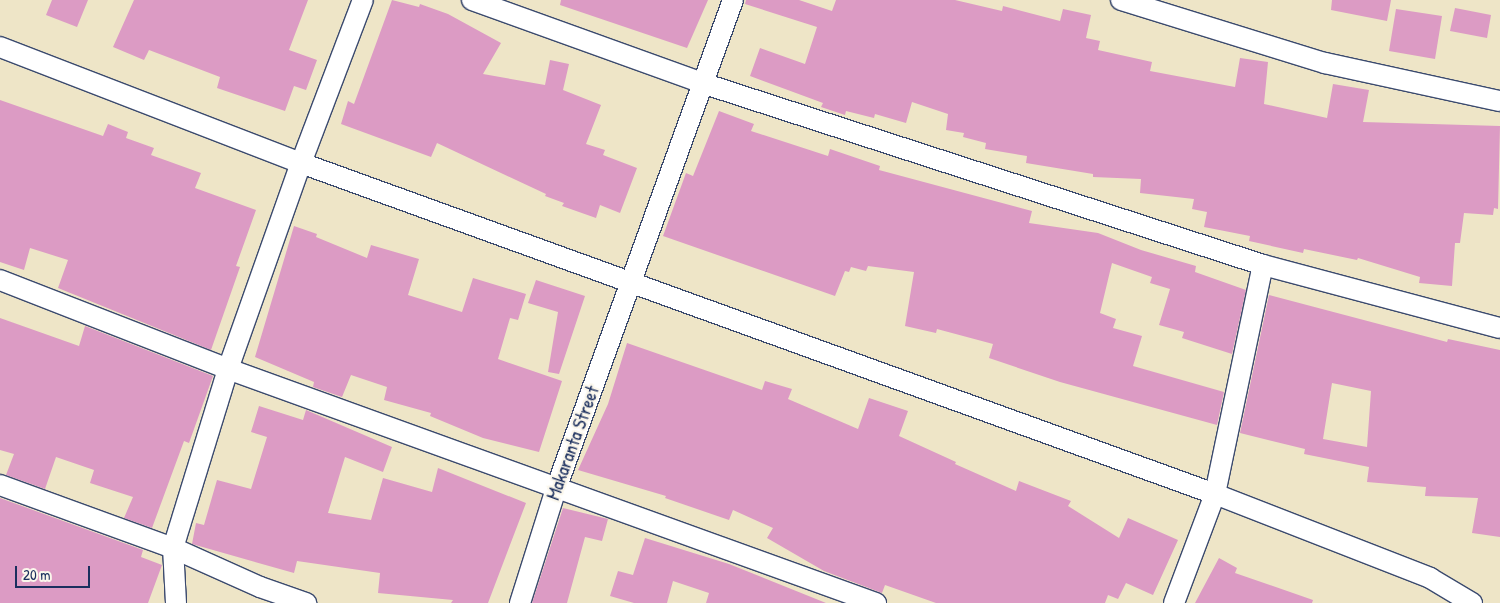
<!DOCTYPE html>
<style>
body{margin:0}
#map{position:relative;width:1500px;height:603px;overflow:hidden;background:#eee5c7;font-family:"Patrick Hand",sans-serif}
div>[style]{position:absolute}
.building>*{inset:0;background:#dc9bc4}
.roads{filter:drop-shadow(1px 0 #3b4a6e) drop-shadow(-1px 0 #3b4a6e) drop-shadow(0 1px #3b4a6e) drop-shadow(0 -1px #3b4a6e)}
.street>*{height:20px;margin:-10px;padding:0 10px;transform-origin:10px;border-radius:10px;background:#fff}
span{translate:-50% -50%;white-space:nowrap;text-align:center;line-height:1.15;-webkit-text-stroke:4.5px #fbf7ec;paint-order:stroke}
.street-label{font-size:19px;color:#1b2f5e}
.scale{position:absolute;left:15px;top:566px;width:75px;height:22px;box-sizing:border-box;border:2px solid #1b2f5e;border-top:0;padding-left:6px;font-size:15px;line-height:18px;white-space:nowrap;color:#1b2f5e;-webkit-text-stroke:4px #fbf7ec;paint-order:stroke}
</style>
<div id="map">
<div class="building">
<div style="clip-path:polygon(52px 0,88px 0,77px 27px,46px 15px)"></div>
<div style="clip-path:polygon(134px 0,308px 0,289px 50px,317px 60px,306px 90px,294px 86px,285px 111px,217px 88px,220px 77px,149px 50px,144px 60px,113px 47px)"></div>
<div style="clip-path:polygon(392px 0,419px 7px,420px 4px,448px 14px,501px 43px,483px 74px,545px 85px,550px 60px,569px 64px,563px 90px,601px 105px,586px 144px,605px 150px,603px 155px,637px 168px,620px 213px,600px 205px,596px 218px,562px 206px,564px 203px,545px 196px,546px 194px,437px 143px,431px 157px,341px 124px,348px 101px,354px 104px)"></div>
<div style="clip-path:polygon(561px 0,708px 0,687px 48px,560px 5px)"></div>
<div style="clip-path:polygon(746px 0,799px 0,832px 11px,836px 0,955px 0,1002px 11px,1003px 6px,1060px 21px,1063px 9px,1091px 15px,1086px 38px,1100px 41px,1098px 50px,1152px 62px,1150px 71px,1235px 87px,1240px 58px,1268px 62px,1264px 104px,1327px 118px,1333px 84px,1369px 90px,1363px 122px,1500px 126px,1498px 209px,1494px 208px,1493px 215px,1464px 213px,1460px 243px,1455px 243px,1452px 286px,1419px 283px,1420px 277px,1358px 258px,1357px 260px,1304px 249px,1303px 253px,1249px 241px,1250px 236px,1204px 227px,1207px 212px,1192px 209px,1194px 199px,1140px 193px,1141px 179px,1093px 177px,1093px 174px,1026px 163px,1027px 156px,985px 149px,986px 143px,963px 137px,964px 133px,946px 130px,948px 114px,912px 102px,906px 123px,875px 114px,874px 118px,846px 111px,845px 115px,821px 107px,823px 103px,750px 76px,760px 48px,805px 64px,817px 27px,745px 4px)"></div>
<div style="clip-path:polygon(1332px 0,1391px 0,1387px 21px,1331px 10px)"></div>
<div style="clip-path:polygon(1455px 8px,1491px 15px,1487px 38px,1450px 31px)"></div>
<div style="clip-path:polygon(1396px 9px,1442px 16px,1435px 59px,1389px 51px)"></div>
<div style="clip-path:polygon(0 100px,103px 136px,108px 124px,128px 132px,126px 138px,154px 148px,151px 155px,201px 173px,195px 188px,256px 210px,236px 266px,240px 267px,211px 350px,58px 288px,68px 260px,30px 248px,24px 270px,0 262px)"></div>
<div style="clip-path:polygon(719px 111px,754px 124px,751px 131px,828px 156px,830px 149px,880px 166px,879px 170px,1032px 211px,1029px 223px,1098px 233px,1141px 250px,1196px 266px,1195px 272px,1246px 290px,1232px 354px,1182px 338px,1184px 332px,1159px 325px,1170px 289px,1150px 283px,1152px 277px,1112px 263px,1100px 313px,1116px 319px,1113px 328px,1142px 336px,1133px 366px,1224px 392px,1217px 425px,1060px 382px,989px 358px,993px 344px,937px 329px,936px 333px,905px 326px,914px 272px,868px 266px,866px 271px,851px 267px,849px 272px,845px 271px,835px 296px,663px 236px,686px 173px,693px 176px)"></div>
<div style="clip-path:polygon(294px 226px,317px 234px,316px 237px,367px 258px,371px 245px,419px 259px,408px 295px,462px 312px,473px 278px,526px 294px,518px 320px,510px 318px,498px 359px,562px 381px,539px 452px,483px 438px,430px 416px,431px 413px,384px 400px,387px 387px,351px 375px,342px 397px,313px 387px,314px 382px,255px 357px)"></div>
<div style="clip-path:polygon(536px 280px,585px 296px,559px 374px,548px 372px,558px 312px,528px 303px)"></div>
<div style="clip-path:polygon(evenodd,1269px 295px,1447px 342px,1448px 339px,1500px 350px,1500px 537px,1472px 533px,1478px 498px,1425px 496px,1426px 487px,1367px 482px,1369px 467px,1304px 454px,1305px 449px,1240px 433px,1269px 295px,1332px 383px,1371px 391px,1367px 447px,1323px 439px,1332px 383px)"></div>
<div style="clip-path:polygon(0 318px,79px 346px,85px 326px,213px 376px,189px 443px,184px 441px,152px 528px,124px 518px,133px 497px,90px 483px,94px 470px,56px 457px,45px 489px,6px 475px,14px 454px,0 450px)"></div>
<div style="clip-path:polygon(627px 343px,762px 390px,765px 381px,792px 389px,788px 399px,858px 429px,869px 398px,908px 411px,899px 436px,956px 462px,955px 464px,1016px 491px,1019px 481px,1071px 501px,1068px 506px,1119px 538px,1128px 518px,1178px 540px,1153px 595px,1126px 583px,1118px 599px,1108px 595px,1105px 603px,936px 603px,885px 585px,882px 593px,824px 571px,767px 538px,773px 528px,733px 510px,729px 520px,665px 498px,666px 496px,578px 470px,608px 404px)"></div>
<div style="clip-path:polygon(259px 406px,303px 420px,306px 410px,392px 447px,383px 472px,345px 457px,328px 513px,371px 520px,383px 478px,432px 492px,438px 468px,526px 503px,488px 603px,451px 603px,453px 600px,378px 593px,380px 573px,297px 561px,294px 573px,192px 544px,196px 523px,204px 525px,217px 480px,251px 489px,267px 437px,251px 432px)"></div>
<div style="clip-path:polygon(0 498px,143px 550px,141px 557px,162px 565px,148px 603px,0 603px)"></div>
<div style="clip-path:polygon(563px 508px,608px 519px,602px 541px,585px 537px,567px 603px,532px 603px)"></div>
<div style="clip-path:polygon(645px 538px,729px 564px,826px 603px,706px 603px,709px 593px,673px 581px,667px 603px,634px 603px,610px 596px,618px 571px,633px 575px)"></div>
<div style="clip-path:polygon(1219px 558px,1237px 568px,1235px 573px,1313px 600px,1312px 603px,1195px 603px)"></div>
</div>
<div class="roads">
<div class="street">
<div style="left:472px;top:0;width:245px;rotate:19.8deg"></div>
<div style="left:702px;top:83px;width:590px;rotate:17.97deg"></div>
<div style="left:1263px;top:265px;width:245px;rotate:14.9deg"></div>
<div style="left:1121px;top:0;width:214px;rotate:17.2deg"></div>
<div style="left:1325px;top:63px;width:179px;rotate:12.3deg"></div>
<div style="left:0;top:47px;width:323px;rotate:21.1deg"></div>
<div style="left:301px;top:163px;width:972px;rotate:19.91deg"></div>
<div style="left:1215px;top:494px;width:231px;rotate:21.3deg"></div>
<div style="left:1430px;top:578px;width:49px;rotate:30.8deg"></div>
<div style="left:0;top:280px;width:245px;rotate:21.3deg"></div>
<div style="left:228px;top:369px;width:689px;rotate:19.86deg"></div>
<div style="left:0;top:485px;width:184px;rotate:20deg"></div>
<div style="left:173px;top:548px;width:95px;rotate:24.1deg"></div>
<div style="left:260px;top:587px;width:49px;rotate:19.2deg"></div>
<div style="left:176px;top:603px;width:55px;rotate:-93.1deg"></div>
<div style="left:173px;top:548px;width:187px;rotate:-72.9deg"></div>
<div style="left:228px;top:369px;width:219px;rotate:-70.5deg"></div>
<div style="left:301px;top:163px;width:174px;rotate:-69.2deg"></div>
<div style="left:520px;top:603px;width:123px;rotate:-72.5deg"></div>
<div style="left:557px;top:486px;width:517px;rotate:-70.09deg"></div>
<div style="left:1174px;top:603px;width:116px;rotate:-69.4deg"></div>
<div style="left:1215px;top:494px;width:234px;rotate:-78.2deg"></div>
</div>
</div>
<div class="street-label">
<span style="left:573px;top:443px;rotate:-70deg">Makaranta Street</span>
</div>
<div class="scale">20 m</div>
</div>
